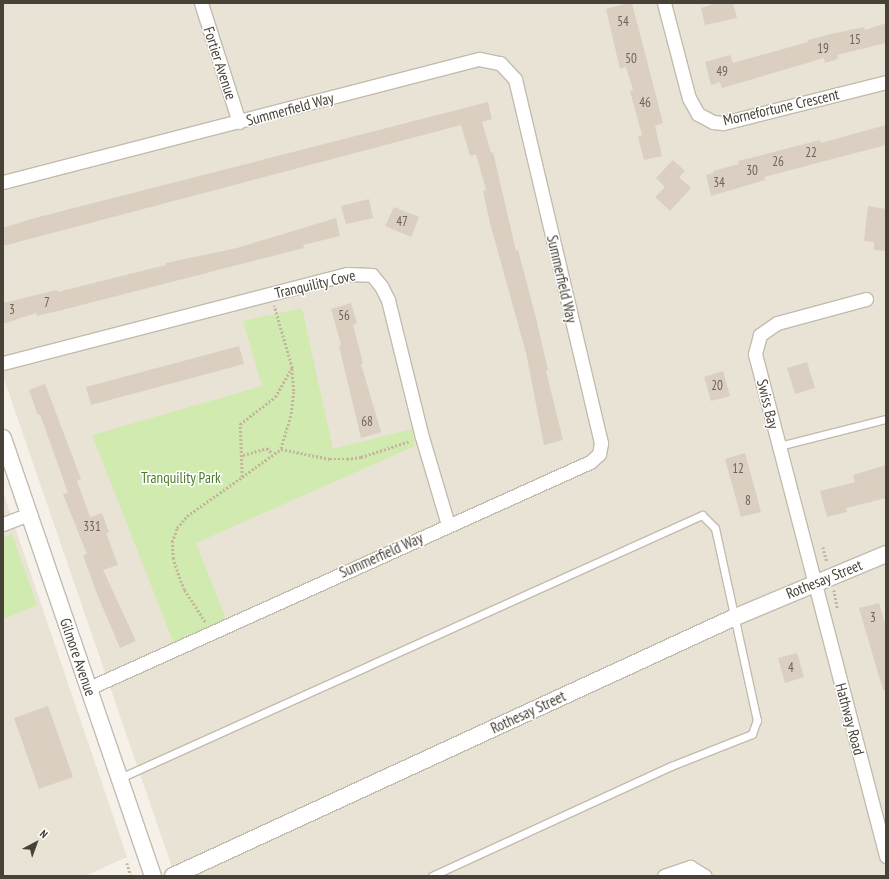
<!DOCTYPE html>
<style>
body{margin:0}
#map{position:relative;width:889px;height:879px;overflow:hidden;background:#f5f1e8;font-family:"PT Sans Narrow",sans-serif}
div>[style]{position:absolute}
.residential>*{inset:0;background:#e9e3d6}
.green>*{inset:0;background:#d1eab0}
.building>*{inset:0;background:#dacfc0}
.path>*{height:2.5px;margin-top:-1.25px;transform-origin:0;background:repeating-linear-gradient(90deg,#c3b49b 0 2px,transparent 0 4px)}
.roads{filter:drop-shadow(1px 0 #c3bbae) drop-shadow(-1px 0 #c3bbae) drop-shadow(0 1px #c3bbae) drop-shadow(0 -1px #c3bbae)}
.service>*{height:7px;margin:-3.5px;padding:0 3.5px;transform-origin:3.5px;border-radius:3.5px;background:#fff}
.minor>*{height:13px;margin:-6.5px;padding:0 6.5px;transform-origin:6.5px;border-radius:6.5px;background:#fff}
.tertiary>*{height:16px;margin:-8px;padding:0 8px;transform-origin:8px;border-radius:8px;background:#fff}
span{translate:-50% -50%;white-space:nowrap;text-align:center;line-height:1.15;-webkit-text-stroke:3px #fff;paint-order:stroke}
.number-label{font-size:13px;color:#6c6459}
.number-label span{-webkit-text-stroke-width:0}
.street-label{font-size:15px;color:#484137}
.park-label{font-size:15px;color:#497c28}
.frame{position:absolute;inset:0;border:4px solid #484137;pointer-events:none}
.north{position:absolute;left:16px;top:823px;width:40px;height:40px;-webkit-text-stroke:3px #fff;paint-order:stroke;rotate:41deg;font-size:11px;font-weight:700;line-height:16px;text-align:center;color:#484137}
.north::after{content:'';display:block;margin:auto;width:14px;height:18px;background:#484137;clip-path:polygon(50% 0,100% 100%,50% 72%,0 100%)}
</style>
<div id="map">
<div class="residential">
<div style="clip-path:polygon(3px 3px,886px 3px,886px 876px,175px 876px,3px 376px)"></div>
<div style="clip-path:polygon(3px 492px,127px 857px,85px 876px,3px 876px)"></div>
</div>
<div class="green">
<div style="clip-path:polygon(302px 308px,333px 449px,412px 429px,415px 446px,196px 543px,226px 619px,174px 644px,92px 435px,262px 386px,243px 321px)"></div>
<div style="clip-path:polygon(12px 534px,37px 605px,3px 619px,3px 538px)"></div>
</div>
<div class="building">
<div style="clip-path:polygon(629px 3px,632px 3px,663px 123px,655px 126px,662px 156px,644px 160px,638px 137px,642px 135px,630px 91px,633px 90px,626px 67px,620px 69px,606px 9px)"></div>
<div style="clip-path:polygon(710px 3px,733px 3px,737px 18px,705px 25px,701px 8px,711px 5px)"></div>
<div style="clip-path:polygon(886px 23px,886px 43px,837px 55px,838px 59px,825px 63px,824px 58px,722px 88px,720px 82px,711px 85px,705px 62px,730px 55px,733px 63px,808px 42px,808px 40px,831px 34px,864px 27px,865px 30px)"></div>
<div style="clip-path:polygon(488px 102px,492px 119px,482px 122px,491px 153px,493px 152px,516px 251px,518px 250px,536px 318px,548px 370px,546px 371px,563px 440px,544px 445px,526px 353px,490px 223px,483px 191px,486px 190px,476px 154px,470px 156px,461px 125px,3px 246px,3px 228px,31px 219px)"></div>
<div style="clip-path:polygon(886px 125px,886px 145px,764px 177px,765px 180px,711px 196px,706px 175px,713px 173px,713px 171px,739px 164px,738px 161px,758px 156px,820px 140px,821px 143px)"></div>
<div style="clip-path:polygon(673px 160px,685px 171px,679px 177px,691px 188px,670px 211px,655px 197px,665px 187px,656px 178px)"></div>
<div style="clip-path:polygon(369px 199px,373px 218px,346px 224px,341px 206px)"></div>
<div style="clip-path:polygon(868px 206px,886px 209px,886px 251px,874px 250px,874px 242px,864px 241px)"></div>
<div style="clip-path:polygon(394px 207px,419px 217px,411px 237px,385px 226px)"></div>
<div style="clip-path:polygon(336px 218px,340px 236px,303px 245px,304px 248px,62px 310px,37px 316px,36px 313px,3px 324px,3px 303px,57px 290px,58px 292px,166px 265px,166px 263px,237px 248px)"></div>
<div style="clip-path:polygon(351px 303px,357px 323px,353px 325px,363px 363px,361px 364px,381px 432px,361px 438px,339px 346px,341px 345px,331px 309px)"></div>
<div style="clip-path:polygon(239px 346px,244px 364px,91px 405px,86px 387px)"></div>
<div style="clip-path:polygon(807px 362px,815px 388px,795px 394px,787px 368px)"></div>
<div style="clip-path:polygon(723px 371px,730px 396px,711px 401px,704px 377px)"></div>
<div style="clip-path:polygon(45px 384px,81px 479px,77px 481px,90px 517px,102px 513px,109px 532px,106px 533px,118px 565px,103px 570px,136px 641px,120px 648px,97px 594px,83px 555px,87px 554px,63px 494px,68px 493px,40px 414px,38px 415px,29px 390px)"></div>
<div style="clip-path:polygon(745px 453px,761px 512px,741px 517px,725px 459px)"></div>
<div style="clip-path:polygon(886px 465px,886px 498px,846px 508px,847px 512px,827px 517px,820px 491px,855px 482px,853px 475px)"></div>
<div style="clip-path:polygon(879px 603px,886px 627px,886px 690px,883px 690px,859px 608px)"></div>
<div style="clip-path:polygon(797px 653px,804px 677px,785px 683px,778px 658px)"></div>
<div style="clip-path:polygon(48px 706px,73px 777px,39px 789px,14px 718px)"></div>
</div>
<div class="path">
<div style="left:292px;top:369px;width:23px;rotate:85deg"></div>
<div style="left:294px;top:392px;width:24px;rotate:97deg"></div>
<div style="left:291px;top:416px;width:34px;rotate:107deg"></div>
<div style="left:281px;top:449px;width:50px;rotate:11.5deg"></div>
<div style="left:330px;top:459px;width:17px"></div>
<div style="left:347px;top:459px;width:14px;rotate:-8deg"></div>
<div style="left:361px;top:457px;width:52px;rotate:-18.1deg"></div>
<div style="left:243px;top:455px;width:25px;rotate:-16deg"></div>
<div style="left:267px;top:448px;width:8px;rotate:45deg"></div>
<div style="left:242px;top:477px;width:48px;rotate:-35.7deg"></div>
<div style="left:823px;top:547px;width:16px;rotate:75deg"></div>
<div style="left:834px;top:590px;width:20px;rotate:79deg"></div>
<div style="left:205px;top:622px;width:38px;rotate:-123deg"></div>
<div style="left:184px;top:590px;width:33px;rotate:-110deg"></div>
<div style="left:173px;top:559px;width:17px;rotate:-93deg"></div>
<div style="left:172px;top:542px;width:15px;rotate:-70deg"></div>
<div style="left:177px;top:528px;width:16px;rotate:-50deg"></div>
<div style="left:187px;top:516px;width:67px;rotate:-35.3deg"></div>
<div style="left:242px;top:477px;width:53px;rotate:-92.2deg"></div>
<div style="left:240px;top:424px;width:44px;rotate:-37.6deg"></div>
<div style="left:275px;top:397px;width:34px;rotate:-60deg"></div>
<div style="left:292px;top:368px;width:65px;rotate:-106.2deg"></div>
<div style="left:127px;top:863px;width:14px;rotate:73deg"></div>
</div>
<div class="roads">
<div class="service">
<div style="left:779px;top:446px;width:110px;rotate:-14.2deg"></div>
<div style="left:120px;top:778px;width:639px;rotate:-24.32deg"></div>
<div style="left:702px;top:515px;width:18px;rotate:45deg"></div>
<div style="left:715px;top:528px;width:197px;rotate:77.7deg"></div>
<div style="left:757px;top:720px;width:15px;rotate:110deg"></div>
<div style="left:752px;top:734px;width:87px;rotate:158.4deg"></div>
<div style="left:671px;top:766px;width:263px;rotate:155.3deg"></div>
</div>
<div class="minor">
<div style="left:201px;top:3px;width:125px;rotate:72.3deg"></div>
<div style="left:664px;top:3px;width:98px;rotate:75.3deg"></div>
<div style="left:689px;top:98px;width:18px;rotate:61deg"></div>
<div style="left:698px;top:114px;width:17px;rotate:28deg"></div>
<div style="left:713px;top:122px;width:10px;rotate:6deg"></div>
<div style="left:723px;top:123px;width:168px;rotate:-14.1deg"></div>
<div style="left:3px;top:182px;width:492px;rotate:-14.5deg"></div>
<div style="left:479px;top:59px;width:21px;rotate:11deg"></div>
<div style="left:500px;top:63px;width:22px;rotate:47deg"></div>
<div style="left:515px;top:79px;width:374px;rotate:76.7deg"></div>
<div style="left:601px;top:443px;width:11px;rotate:100deg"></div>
<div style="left:599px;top:454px;width:12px;rotate:138deg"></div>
<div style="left:590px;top:462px;width:550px;rotate:155.72deg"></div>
<div style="left:866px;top:299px;width:92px;rotate:164.9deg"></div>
<div style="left:777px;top:323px;width:21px;rotate:145deg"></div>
<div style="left:760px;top:335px;width:20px;rotate:105deg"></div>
<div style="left:755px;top:354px;width:519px;rotate:75.37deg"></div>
<div style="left:3px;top:363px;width:355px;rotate:-14.5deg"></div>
<div style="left:347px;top:274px;width:25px;rotate:2deg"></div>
<div style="left:372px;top:275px;width:14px;rotate:51deg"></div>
<div style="left:381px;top:286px;width:16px;rotate:63deg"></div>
<div style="left:388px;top:300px;width:141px;rotate:76.1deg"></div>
<div style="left:422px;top:437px;width:92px;rotate:73.5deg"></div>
<div style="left:3px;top:524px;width:28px;rotate:-21deg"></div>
<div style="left:664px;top:876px;width:28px;rotate:-19deg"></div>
<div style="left:690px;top:867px;width:17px;rotate:31deg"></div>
</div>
<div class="tertiary">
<div style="left:3px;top:438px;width:463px;rotate:71.1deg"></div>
<div style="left:173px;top:876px;width:617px;rotate:-24.74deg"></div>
<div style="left:733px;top:618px;width:166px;rotate:-22.7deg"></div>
</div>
</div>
<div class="number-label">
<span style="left:623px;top:22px">54</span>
<span style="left:855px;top:40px">15</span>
<span style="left:823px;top:49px">19</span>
<span style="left:631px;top:59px">50</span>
<span style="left:722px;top:72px">49</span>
<span style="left:645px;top:103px">46</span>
<span style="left:811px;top:153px">22</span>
<span style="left:778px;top:162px">26</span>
<span style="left:752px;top:171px">30</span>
<span style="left:719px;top:183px">34</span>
<span style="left:402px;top:222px">47</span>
<span style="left:47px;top:303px">7</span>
<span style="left:12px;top:310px">3</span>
<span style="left:344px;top:316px">56</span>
<span style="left:717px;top:386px">20</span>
<span style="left:367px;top:422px">68</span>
<span style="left:738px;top:469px">12</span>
<span style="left:748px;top:501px">8</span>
<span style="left:92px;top:527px">331</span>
<span style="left:873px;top:618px">3</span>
<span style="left:791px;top:668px">4</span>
</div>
<div class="street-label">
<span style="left:220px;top:63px;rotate:72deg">Fortier Avenue</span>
<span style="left:781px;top:107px;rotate:-13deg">Mornefortune Crescent</span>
<span style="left:290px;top:109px;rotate:-15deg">Summerfield Way</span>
<span style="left:562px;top:279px;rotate:77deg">Summerfield Way</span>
<span style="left:315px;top:284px;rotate:-13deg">Tranquility Cove</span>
<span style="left:768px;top:404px;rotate:76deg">Swiss Bay</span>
<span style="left:381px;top:555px;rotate:-24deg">Summerfield Way</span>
<span style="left:824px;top:579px;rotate:-22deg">Rothesay Street</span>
<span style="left:78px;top:657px;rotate:71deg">Gilmore Avenue</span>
<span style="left:528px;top:712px;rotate:-25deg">Rothesay Street</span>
<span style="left:850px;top:719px;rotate:75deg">Hathway Road</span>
</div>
<div class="park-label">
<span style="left:181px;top:478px">Tranquility Park</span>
</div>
<div class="frame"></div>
<div class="north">N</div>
</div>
